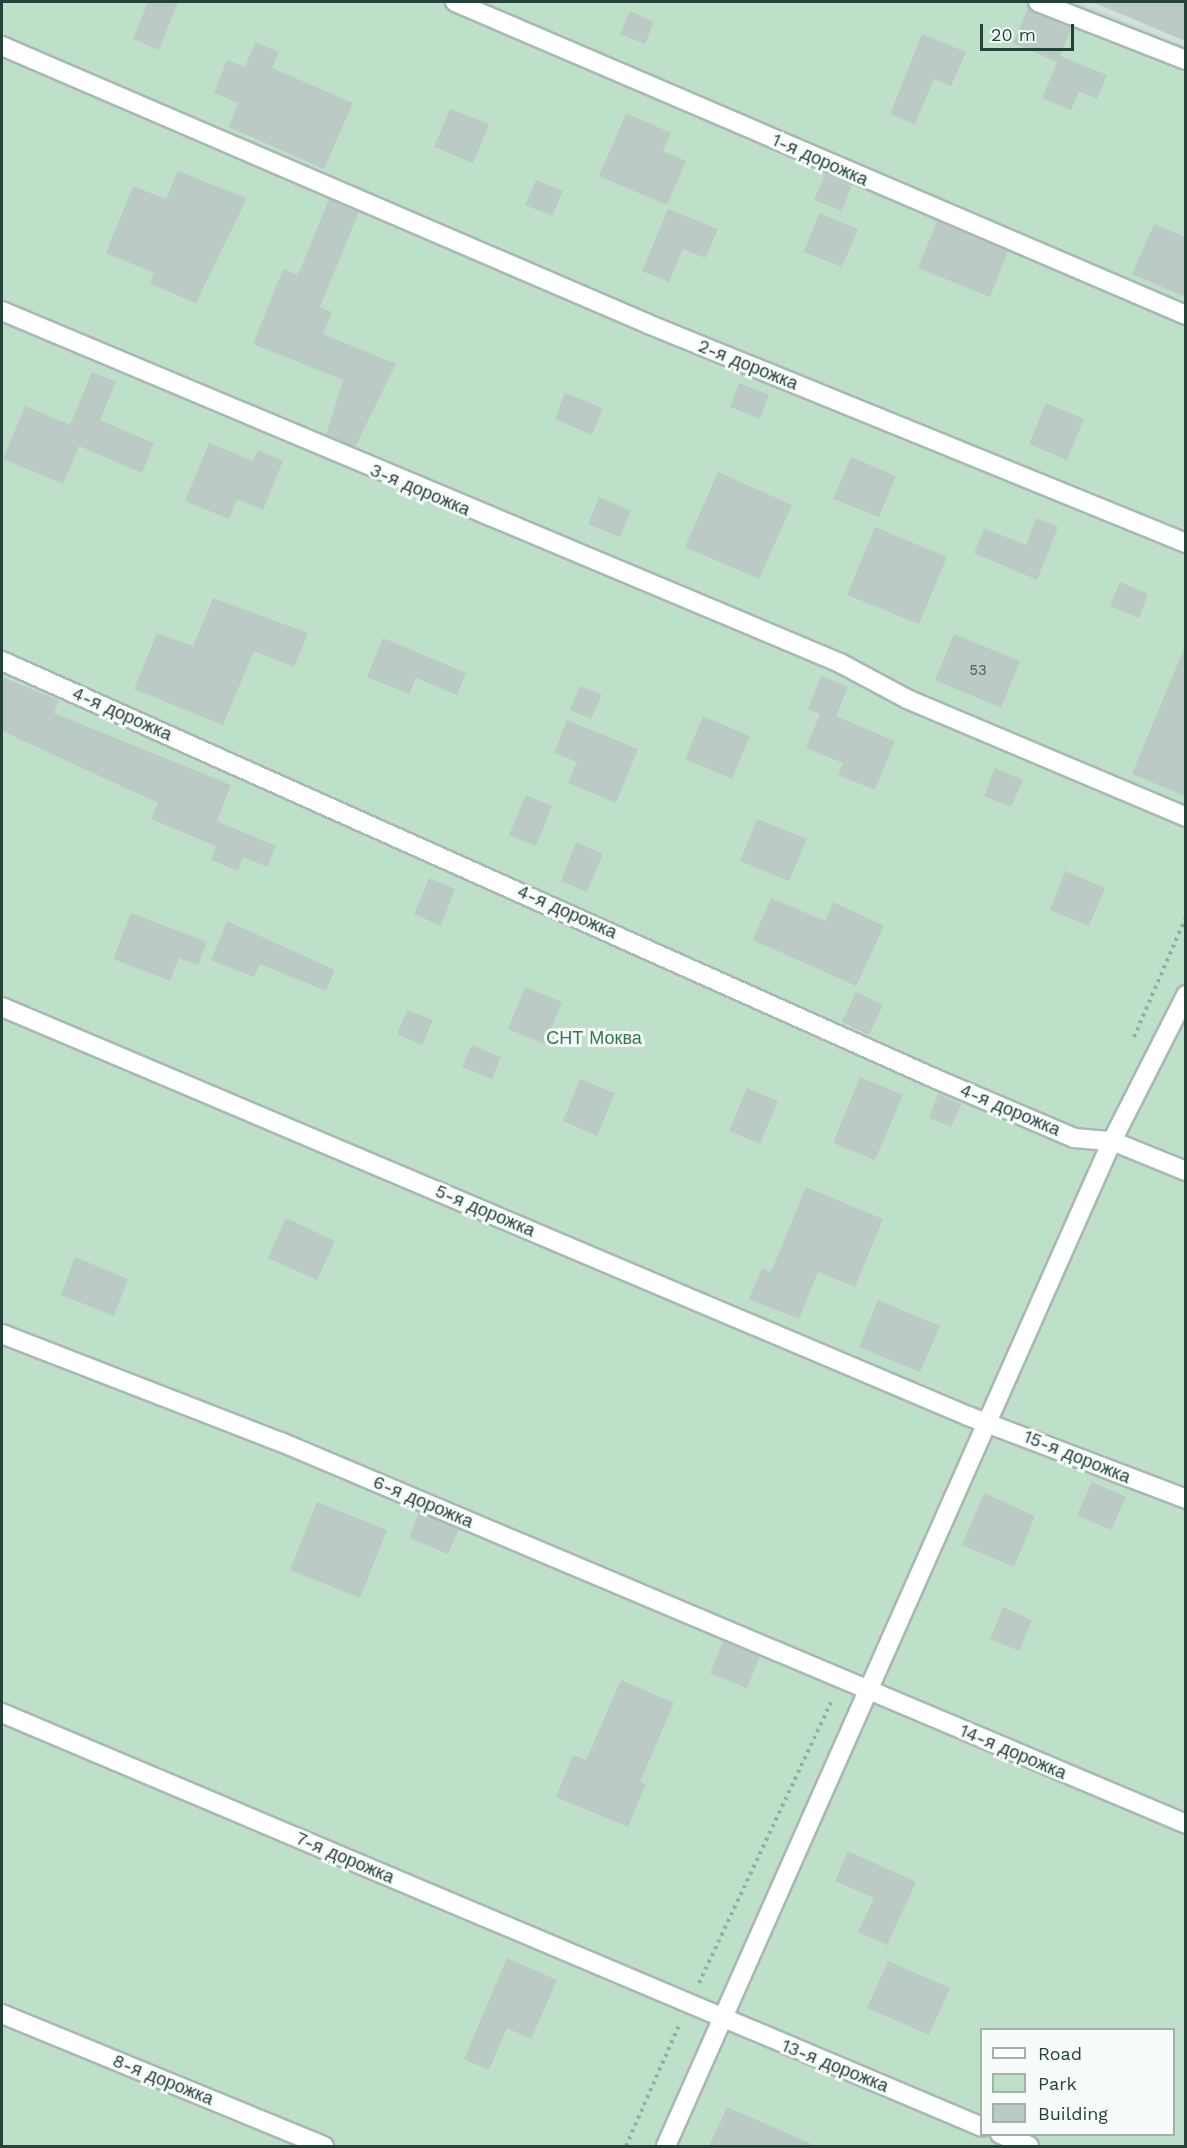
<!DOCTYPE html>
<meta charset="utf-8">
<style>
body{margin:0}
#map{position:relative;width:1187px;height:2148px;overflow:hidden;background:#e6efeb;font-family:"Work Sans",sans-serif}
div>[style]{position:absolute}
.built>*{inset:0;background:#d4dfda}
.green>*{inset:0;background:#bfe0c8}
.building>*{inset:0;background:#bbcac4}
.path>*{height:4px;margin-top:-2px;transform-origin:0;background:repeating-linear-gradient(90deg,#86b3a5 0 3px,transparent 0 7.5px)}
.roads{filter:drop-shadow(2px 0 #a8b8b2) drop-shadow(-2px 0 #a8b8b2) drop-shadow(0 2px #a8b8b2) drop-shadow(0 -2px #a8b8b2)}
.service>*{height:18px;margin:-9px;padding:0 9px;transform-origin:9px;border-radius:9px;background:#fff}
.minor>*{height:18px;margin:-9px;padding:0 9px;transform-origin:9px;border-radius:9px;background:#fff}
span{translate:-50% -50%;white-space:nowrap;text-align:center;line-height:1.15;-webkit-text-stroke:6px #f7fbf9;paint-order:stroke}
.number-label{font-size:15px;color:#4a645c}
.number-label span{-webkit-text-stroke-width:0}
.street-label{font-size:18px;color:#24423a}
.park-label{font-size:18px;color:#2d7a4b}
.frame{position:absolute;inset:0;border:3px solid #24423a;pointer-events:none}
.legend{position:absolute;left:980px;top:2028px;width:195px;height:108px;box-sizing:border-box;background:#f7fbf9;border:2px solid #a3b1ad;margin:0;padding:8px 10px;list-style:none;font-size:18px;color:#24423a}
.legend li{display:flex;align-items:center;gap:12px;height:30px}
.legend b{width:30px;border:2px solid #a3b1ad}
.scale{position:absolute;left:980px;top:24px;width:94px;height:27px;box-sizing:border-box;border:3px solid #24423a;border-top:0;padding-left:8px;font-size:18px;line-height:21px;white-space:nowrap;color:#24423a;-webkit-text-stroke:4px #f7fbf9;paint-order:stroke}
</style>
<div id="map">
<div class="built">
<div style="clip-path:polygon(1079px 2px,1185px 2px,1185px 46px)"></div>
</div>
<div class="green">
<div style="clip-path:polygon(evenodd,2px 2px,1079px 2px,1185px 46px,1185px 2146px,2px 2146px,2px 2px,982px 2030px,1174px 2030px,1174px 2134px,982px 2134px,982px 2030px)"></div>
</div>
<div class="building">
<div style="clip-path:polygon(148px 2px,178px 2px,159px 50px,133px 39px)"></div>
<div style="clip-path:polygon(1092px 2px,1185px 2px,1185px 41px,1150px 26px)"></div>
<div style="clip-path:polygon(1028px 8px,1072px 27px,1060px 56px,1107px 75px,1097px 99px,1079px 91px,1071px 110px,1042px 98px,1059px 57px,1057px 62px,1013px 43px)"></div>
<div style="clip-path:polygon(630px 11px,654px 22px,645px 44px,620px 34px)"></div>
<div style="clip-path:polygon(922px 34px,966px 52px,951px 86px,934px 79px,915px 124px,890px 114px)"></div>
<div style="clip-path:polygon(255px 42px,279px 52px,272px 68px,353px 103px,324px 169px,229px 127px,238px 103px,214px 93px,227px 60px,245px 67px)"></div>
<div style="clip-path:polygon(450px 109px,489px 124px,473px 163px,434px 147px)"></div>
<div style="clip-path:polygon(626px 113px,671px 133px,663px 151px,686px 161px,667px 205px,599px 176px)"></div>
<div style="clip-path:polygon(178px 171px,247px 198px,196px 303px,150px 284px,154px 273px,106px 253px,133px 186px,166px 199px)"></div>
<div style="clip-path:polygon(825px 174px,852px 185px,842px 211px,814px 200px)"></div>
<div style="clip-path:polygon(536px 180px,563px 191px,552px 216px,525px 205px)"></div>
<div style="clip-path:polygon(329px 199px,359px 212px,320px 307px,332px 312px,323px 334px,396px 364px,355px 447px,326px 435px,343px 380px,253px 344px,283px 269px,298px 275px)"></div>
<div style="clip-path:polygon(668px 209px,718px 229px,705px 258px,683px 249px,669px 282px,642px 271px)"></div>
<div style="clip-path:polygon(819px 213px,858px 229px,842px 267px,804px 252px)"></div>
<div style="clip-path:polygon(937px 221px,1008px 251px,990px 297px,918px 268px)"></div>
<div style="clip-path:polygon(1154px 224px,1185px 237px,1185px 297px,1132px 274px)"></div>
<div style="clip-path:polygon(92px 372px,116px 382px,100px 420px,154px 443px,142px 473px,79px 446px,63px 484px,3px 459px,25px 406px,70px 425px)"></div>
<div style="clip-path:polygon(739px 383px,769px 395px,760px 419px,730px 407px)"></div>
<div style="clip-path:polygon(565px 393px,603px 408px,592px 435px,555px 419px)"></div>
<div style="clip-path:polygon(1046px 403px,1084px 419px,1067px 460px,1029px 444px)"></div>
<div style="clip-path:polygon(209px 443px,253px 461px,258px 450px,283px 461px,263px 510px,237px 499px,229px 519px,185px 501px)"></div>
<div style="clip-path:polygon(851px 457px,896px 476px,879px 517px,833px 499px)"></div>
<div style="clip-path:polygon(718px 472px,792px 505px,759px 579px,685px 547px)"></div>
<div style="clip-path:polygon(599px 497px,631px 511px,620px 537px,588px 524px)"></div>
<div style="clip-path:polygon(1036px 518px,1058px 527px,1037px 580px,974px 553px,984px 528px,1026px 545px)"></div>
<div style="clip-path:polygon(875px 527px,947px 557px,919px 624px,847px 595px)"></div>
<div style="clip-path:polygon(1120px 582px,1148px 594px,1139px 618px,1110px 606px)"></div>
<div style="clip-path:polygon(213px 598px,308px 633px,294px 667px,254px 651px,223px 725px,134px 689px,157px 633px,193px 646px)"></div>
<div style="clip-path:polygon(954px 634px,1020px 661px,1001px 708px,935px 680px)"></div>
<div style="clip-path:polygon(383px 638px,466px 673px,457px 695px,416px 678px,409px 694px,367px 677px)"></div>
<div style="clip-path:polygon(1185px 646px,1185px 796px,1132px 774px)"></div>
<div style="clip-path:polygon(821px 676px,848px 687px,836px 716px,895px 741px,875px 790px,838px 775px,843px 763px,806px 748px,820px 714px,808px 709px)"></div>
<div style="clip-path:polygon(2px 677px,59px 700px,54px 713px,231px 785px,217px 821px,276px 846px,267px 867px,243px 857px,238px 871px,211px 860px,216px 846px,151px 819px,158px 803px,2px 731px)"></div>
<div style="clip-path:polygon(580px 686px,602px 695px,591px 719px,570px 710px)"></div>
<div style="clip-path:polygon(703px 716px,750px 736px,732px 779px,685px 759px)"></div>
<div style="clip-path:polygon(567px 720px,638px 749px,616px 803px,568px 783px,577px 762px,554px 753px)"></div>
<div style="clip-path:polygon(995px 768px,1023px 780px,1011px 807px,984px 796px)"></div>
<div style="clip-path:polygon(526px 795px,552px 806px,536px 846px,509px 835px)"></div>
<div style="clip-path:polygon(757px 819px,807px 839px,789px 881px,740px 861px)"></div>
<div style="clip-path:polygon(576px 842px,603px 854px,587px 892px,561px 881px)"></div>
<div style="clip-path:polygon(1065px 871px,1105px 888px,1089px 926px,1050px 910px)"></div>
<div style="clip-path:polygon(429px 878px,455px 889px,441px 926px,414px 914px)"></div>
<div style="clip-path:polygon(771px 898px,825px 921px,833px 902px,884px 926px,856px 986px,753px 940px)"></div>
<div style="clip-path:polygon(131px 913px,207px 942px,198px 965px,179px 958px,170px 981px,113px 959px)"></div>
<div style="clip-path:polygon(227px 921px,335px 970px,326px 991px,260px 964px,254px 977px,211px 960px)"></div>
<div style="clip-path:polygon(525px 987px,562px 1002px,545px 1044px,508px 1029px)"></div>
<div style="clip-path:polygon(856px 992px,883px 1005px,869px 1035px,842px 1022px)"></div>
<div style="clip-path:polygon(407px 1010px,433px 1020px,422px 1045px,397px 1034px)"></div>
<div style="clip-path:polygon(472px 1045px,501px 1057px,492px 1079px,462px 1067px)"></div>
<div style="clip-path:polygon(860px 1077px,903px 1095px,875px 1160px,833px 1143px)"></div>
<div style="clip-path:polygon(580px 1079px,615px 1093px,597px 1136px,563px 1121px)"></div>
<div style="clip-path:polygon(747px 1088px,778px 1101px,760px 1144px,729px 1131px)"></div>
<div style="clip-path:polygon(938px 1094px,961px 1104px,951px 1127px,929px 1118px)"></div>
<div style="clip-path:polygon(806px 1187px,883px 1219px,855px 1287px,818px 1272px,799px 1319px,749px 1299px,762px 1268px,771px 1272px)"></div>
<div style="clip-path:polygon(286px 1218px,335px 1241px,317px 1280px,268px 1258px)"></div>
<div style="clip-path:polygon(75px 1257px,128px 1279px,114px 1316px,61px 1295px)"></div>
<div style="clip-path:polygon(878px 1300px,940px 1326px,920px 1372px,859px 1347px)"></div>
<div style="clip-path:polygon(1092px 1482px,1126px 1497px,1111px 1530px,1077px 1515px)"></div>
<div style="clip-path:polygon(984px 1493px,1035px 1516px,1014px 1567px,962px 1545px)"></div>
<div style="clip-path:polygon(317px 1502px,387px 1530px,360px 1598px,290px 1570px)"></div>
<div style="clip-path:polygon(419px 1512px,459px 1529px,448px 1554px,409px 1538px)"></div>
<div style="clip-path:polygon(1003px 1607px,1032px 1620px,1019px 1651px,990px 1639px)"></div>
<div style="clip-path:polygon(723px 1641px,760px 1656px,747px 1688px,710px 1673px)"></div>
<div style="clip-path:polygon(621px 1680px,674px 1703px,640px 1782px,646px 1784px,628px 1827px,556px 1797px,573px 1755px,586px 1760px)"></div>
<div style="clip-path:polygon(848px 1851px,916px 1882px,887px 1945px,858px 1932px,874px 1898px,835px 1881px)"></div>
<div style="clip-path:polygon(507px 1958px,557px 1980px,531px 2039px,507px 2028px,489px 2070px,464px 2059px)"></div>
<div style="clip-path:polygon(888px 1961px,950px 1988px,929px 2035px,867px 2008px)"></div>
<div style="clip-path:polygon(727px 2107px,816px 2146px,709px 2146px)"></div>
</div>
<div class="path">
<div style="left:1134px;top:1037px;width:131px;rotate:-66.6deg"></div>
<div style="left:699px;top:1983px;width:310px;rotate:-64.8deg"></div>
<div style="left:626px;top:2146px;width:132px;rotate:-66.3deg"></div>
</div>
<div class="roads">
<div class="service">
<div style="left:455px;top:2px;width:795px;rotate:23.18deg"></div>
<div style="left:1038px;top:2px;width:159px;rotate:21.4deg"></div>
<div style="left:2px;top:46px;width:703px;rotate:23.28deg"></div>
<div style="left:648px;top:324px;width:581px;rotate:22.15deg"></div>
<div style="left:2px;top:311px;width:909px;rotate:22.78deg"></div>
<div style="left:840px;top:663px;width:76px;rotate:28.2deg"></div>
<div style="left:907px;top:699px;width:303px;rotate:22.9deg"></div>
<div style="left:2px;top:661px;width:1023px;rotate:24.11deg"></div>
<div style="left:936px;top:1079px;width:150px;rotate:23.1deg"></div>
<div style="left:1074px;top:1138px;width:38px;rotate:5deg"></div>
<div style="left:1112px;top:1141px;width:80px;rotate:22.1deg"></div>
<div style="left:2px;top:1007px;width:1049px;rotate:22.95deg"></div>
<div style="left:968px;top:1416px;width:233px;rotate:20.8deg"></div>
<div style="left:2px;top:1334px;width:299px;rotate:21.2deg"></div>
<div style="left:281px;top:1442px;width:982px;rotate:22.88deg"></div>
<div style="left:2px;top:2014px;width:348px;rotate:22.3deg"></div>
</div>
<div class="minor">
<div style="left:2px;top:1713px;width:1064px;rotate:22.9deg"></div>
<div style="left:1000px;top:2134px;width:31px;rotate:22deg"></div>
<div style="left:666px;top:2146px;width:1100px;rotate:-66.07deg"></div>
<div style="left:1112px;top:1141px;width:164px;rotate:-63.1deg"></div>
</div>
</div>
<div class="number-label">
<span style="left:978px;top:671px">53</span>
</div>
<div class="street-label">
<span style="left:820px;top:160px;rotate:24deg">1-я дорожка</span>
<span style="left:748px;top:365px;rotate:22deg">2-я дорожка</span>
<span style="left:420px;top:490px;rotate:23deg">3-я дорожка</span>
<span style="left:122px;top:714px;rotate:24deg">4-я дорожка</span>
<span style="left:567px;top:912px;rotate:24deg">4-я дорожка</span>
<span style="left:1010px;top:1110px;rotate:23deg">4-я дорожка</span>
<span style="left:485px;top:1211px;rotate:23deg">5-я дорожка</span>
<span style="left:1077px;top:1457px;rotate:22deg">15-я дорожка</span>
<span style="left:423px;top:1502px;rotate:23deg">6-я дорожка</span>
<span style="left:1013px;top:1752px;rotate:23deg">14-я дорожка</span>
<span style="left:345px;top:1858px;rotate:23deg">7-я дорожка</span>
<span style="left:835px;top:2066px;rotate:22deg">13-я дорожка</span>
<span style="left:163px;top:2080px;rotate:22deg">8-я дорожка</span>
</div>
<div class="park-label">
<span style="left:594px;top:1038px">СНТ Моква</span>
</div>
<div class="frame"></div>
<ul class="legend">
<li><b style="height:8px;background:#fff"></b>Road</li>
<li><b style="height:16px;background:#bfe0c8"></b>Park</li>
<li><b style="height:16px;background:#bbcac4"></b>Building</li>
</ul>
<div class="scale">20 m</div>
</div>
